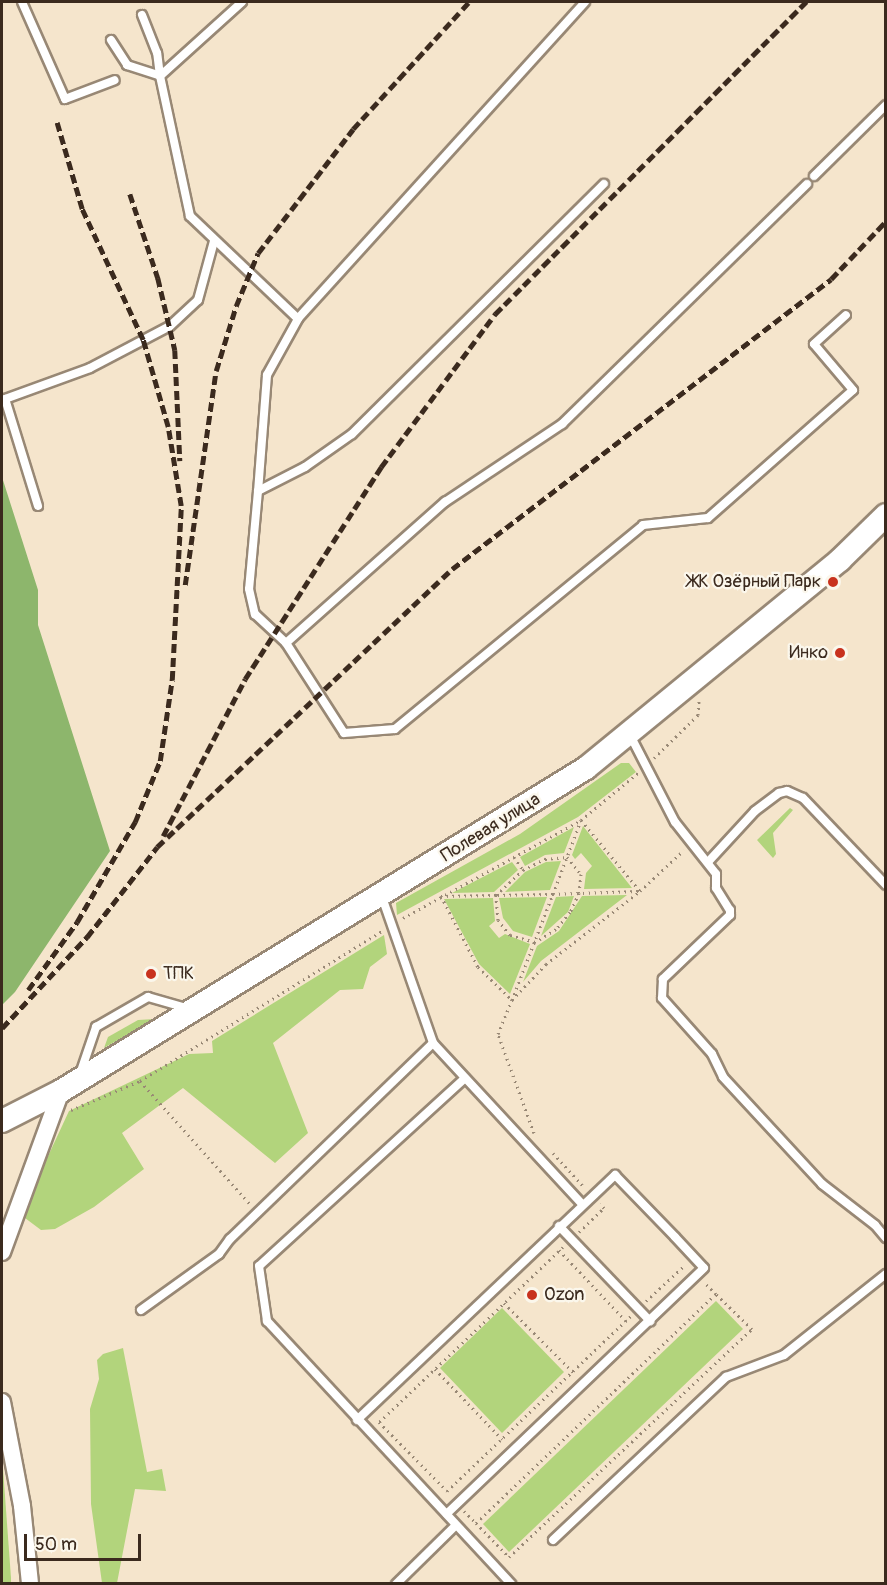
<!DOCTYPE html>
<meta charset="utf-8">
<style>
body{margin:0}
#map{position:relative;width:887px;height:1585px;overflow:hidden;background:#f5e5cc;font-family:Pangolin,sans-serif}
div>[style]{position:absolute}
.green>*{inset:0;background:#b2d47c}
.forest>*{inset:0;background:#8db66c}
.path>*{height:3px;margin-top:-1.5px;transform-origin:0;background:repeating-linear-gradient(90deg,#988875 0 1.5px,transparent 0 6px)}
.roads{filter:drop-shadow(2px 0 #988875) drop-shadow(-2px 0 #988875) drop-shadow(0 2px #988875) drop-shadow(0 -2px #988875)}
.lane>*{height:8px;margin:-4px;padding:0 4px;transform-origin:4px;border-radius:4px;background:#fff}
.street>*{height:16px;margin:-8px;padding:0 8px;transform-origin:8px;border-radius:8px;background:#fff}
.secondary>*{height:22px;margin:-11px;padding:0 11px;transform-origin:11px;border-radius:11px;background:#fff}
.rail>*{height:4.5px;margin-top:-2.25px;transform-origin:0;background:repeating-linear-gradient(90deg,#3b2a1e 0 9px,transparent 0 13.5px)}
.dots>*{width:16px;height:16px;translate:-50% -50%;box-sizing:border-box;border:3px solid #fbf7ec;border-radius:50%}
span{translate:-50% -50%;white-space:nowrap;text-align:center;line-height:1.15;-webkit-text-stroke:4.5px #fbf7ec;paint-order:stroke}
.poi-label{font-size:18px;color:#3b2a1e}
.right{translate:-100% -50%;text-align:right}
.left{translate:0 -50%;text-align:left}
.street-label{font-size:18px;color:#3b2a1e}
.frame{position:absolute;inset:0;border:3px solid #3b2a1e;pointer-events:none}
.scale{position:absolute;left:24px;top:1534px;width:117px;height:27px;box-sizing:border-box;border:3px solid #3b2a1e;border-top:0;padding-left:8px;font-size:18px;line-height:21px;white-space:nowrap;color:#3b2a1e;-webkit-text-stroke:4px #fbf7ec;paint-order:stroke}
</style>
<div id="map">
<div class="green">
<div style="clip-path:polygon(621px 763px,629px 763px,636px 772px,578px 817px,397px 915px,396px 903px,520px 834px)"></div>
<div style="clip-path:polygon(790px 808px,793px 810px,773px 833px,776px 854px,773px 858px,757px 840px)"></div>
<div style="clip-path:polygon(583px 826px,632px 888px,584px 889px,586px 873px,592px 866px,581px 853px,575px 859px,572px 855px)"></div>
<div style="clip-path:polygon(574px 827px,564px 853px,545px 855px,525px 866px,520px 857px)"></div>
<div style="clip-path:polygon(561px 861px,550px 890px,505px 892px,525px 872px,546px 862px)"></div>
<div style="clip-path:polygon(512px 862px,518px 870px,494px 892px,452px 893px)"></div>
<div style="clip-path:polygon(627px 895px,541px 961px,523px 982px,537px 946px,559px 931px,582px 896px)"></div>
<div style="clip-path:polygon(574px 896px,568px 912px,541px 936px,556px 897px)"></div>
<div style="clip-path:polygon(547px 897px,532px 937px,513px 931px,503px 918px,499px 898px)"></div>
<div style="clip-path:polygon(493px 898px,495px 921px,489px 926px,499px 938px,505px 934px,530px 944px,510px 994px,479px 964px,444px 899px)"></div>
<div style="clip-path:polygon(384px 935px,387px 954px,370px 967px,363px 989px,340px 990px,273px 1043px,308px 1133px,275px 1163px,183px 1088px,122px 1133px,144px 1169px,94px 1207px,55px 1229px,41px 1230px,25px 1218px,29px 1197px,69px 1111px,189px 1054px,213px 1053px,212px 1041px)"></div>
<div style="clip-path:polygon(155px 1019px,104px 1048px,108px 1037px,138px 1020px)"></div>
<div style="clip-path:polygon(716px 1301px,743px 1329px,509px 1552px,483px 1524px)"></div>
<div style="clip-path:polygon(502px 1308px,564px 1372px,502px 1433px,440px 1368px)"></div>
<div style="clip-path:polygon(123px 1348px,147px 1472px,162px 1469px,166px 1491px,135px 1489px,117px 1583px,102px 1583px,91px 1504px,90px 1409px,99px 1379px,97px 1360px,103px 1354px)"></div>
<div style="clip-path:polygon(2px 1455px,11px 1578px,11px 1583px,2px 1583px)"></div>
</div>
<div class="forest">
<div style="clip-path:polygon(2px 477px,38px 590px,38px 625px,110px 851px,15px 992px,2px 1005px)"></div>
</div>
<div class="path">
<div style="left:654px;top:758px;width:62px;rotate:-44.3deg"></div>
<div style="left:698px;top:715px;width:16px;rotate:-86deg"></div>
<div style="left:514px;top:857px;width:16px;rotate:55deg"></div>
<div style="left:567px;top:857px;width:22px;rotate:51deg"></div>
<div style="left:581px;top:874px;width:19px;rotate:96deg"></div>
<div style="left:579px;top:893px;width:21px;rotate:115deg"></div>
<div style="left:570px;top:912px;width:22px;rotate:129deg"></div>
<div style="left:556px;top:929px;width:25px;rotate:148deg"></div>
<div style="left:535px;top:942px;width:26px;rotate:-164deg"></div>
<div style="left:510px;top:935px;width:19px;rotate:-129deg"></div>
<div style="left:498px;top:920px;width:25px;rotate:-95deg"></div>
<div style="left:496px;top:895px;width:37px;rotate:-43deg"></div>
<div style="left:523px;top:870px;width:25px;rotate:-27deg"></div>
<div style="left:545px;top:859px;width:22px;rotate:-5deg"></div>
<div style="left:638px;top:891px;width:85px;rotate:178deg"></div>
<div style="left:553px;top:894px;width:57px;rotate:179deg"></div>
<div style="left:496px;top:895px;width:55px;rotate:179deg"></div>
<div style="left:441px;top:896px;width:80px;rotate:62.5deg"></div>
<div style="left:478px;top:967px;width:47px;rotate:44.1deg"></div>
<div style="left:512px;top:1000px;width:114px;rotate:-68.9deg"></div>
<div style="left:553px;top:894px;width:79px;rotate:-69.3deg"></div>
<div style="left:581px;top:820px;width:92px;rotate:50.3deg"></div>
<div style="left:403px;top:918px;width:203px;rotate:-28.8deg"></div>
<div style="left:581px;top:820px;width:74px;rotate:-39.5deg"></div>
<div style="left:140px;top:1081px;width:164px;rotate:48.2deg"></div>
<div style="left:71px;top:1110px;width:75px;rotate:-22.8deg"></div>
<div style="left:140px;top:1081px;width:285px;rotate:-31.8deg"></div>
<div style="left:534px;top:1133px;width:105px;rotate:-110deg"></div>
<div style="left:498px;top:1034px;width:37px;rotate:-68deg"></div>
<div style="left:512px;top:1000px;width:50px;rotate:-46.6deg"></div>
<div style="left:546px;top:964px;width:119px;rotate:-37.8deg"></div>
<div style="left:640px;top:891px;width:60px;rotate:-43deg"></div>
<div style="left:553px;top:1153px;width:47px;rotate:47.6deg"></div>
<div style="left:579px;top:1232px;width:35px;rotate:-44deg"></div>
<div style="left:604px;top:1208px;width:6px;rotate:-129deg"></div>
<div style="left:563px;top:1247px;width:254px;rotate:136.4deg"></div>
<div style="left:379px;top:1422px;width:97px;rotate:45.4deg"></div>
<div style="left:447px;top:1491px;width:254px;rotate:-43.6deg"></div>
<div style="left:559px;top:1250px;width:98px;rotate:46.7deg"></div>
<div style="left:646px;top:1301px;width:53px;rotate:-42.7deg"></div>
<div style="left:504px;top:1303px;width:98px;rotate:45deg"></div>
<div style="left:435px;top:1369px;width:97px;rotate:46.3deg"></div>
<div style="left:464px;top:1511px;width:17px;rotate:45deg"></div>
<div style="left:476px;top:1523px;width:332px;rotate:-43.7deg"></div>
<div style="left:716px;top:1294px;width:16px;rotate:-135deg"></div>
<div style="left:476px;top:1523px;width:47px;rotate:45.9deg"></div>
<div style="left:509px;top:1557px;width:333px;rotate:-43.2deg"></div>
<div style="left:752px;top:1329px;width:50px;rotate:-135.8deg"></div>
</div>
<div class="roads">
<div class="lane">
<div style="left:22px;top:2px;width:106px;rotate:66.1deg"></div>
<div style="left:65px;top:99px;width:53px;rotate:-20.8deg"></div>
<div style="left:242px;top:2px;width:110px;rotate:137.9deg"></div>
<div style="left:160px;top:76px;width:143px;rotate:77.9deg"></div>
<div style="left:190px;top:216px;width:149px;rotate:43.6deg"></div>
<div style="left:585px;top:2px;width:428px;rotate:132.2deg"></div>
<div style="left:298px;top:319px;width:64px;rotate:119deg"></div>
<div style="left:267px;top:375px;width:116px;rotate:94.4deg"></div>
<div style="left:258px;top:491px;width:53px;rotate:-27.1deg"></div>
<div style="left:305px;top:467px;width:57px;rotate:-35.1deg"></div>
<div style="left:352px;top:434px;width:355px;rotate:-44.8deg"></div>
<div style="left:111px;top:40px;width:30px;rotate:57deg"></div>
<div style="left:127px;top:65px;width:35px;rotate:18deg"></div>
<div style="left:160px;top:76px;width:23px;rotate:-97deg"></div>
<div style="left:157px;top:53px;width:41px;rotate:-111.5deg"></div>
<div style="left:814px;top:176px;width:101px;rotate:-44.6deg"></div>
<div style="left:258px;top:491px;width:98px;rotate:95.2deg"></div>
<div style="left:249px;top:589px;width:26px;rotate:77deg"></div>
<div style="left:255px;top:614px;width:42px;rotate:43.1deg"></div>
<div style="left:286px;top:643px;width:107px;rotate:57.2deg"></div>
<div style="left:344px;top:733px;width:51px;rotate:-4.5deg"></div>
<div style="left:395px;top:729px;width:321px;rotate:-39.4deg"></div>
<div style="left:643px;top:525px;width:65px;rotate:-6.1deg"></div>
<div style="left:708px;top:518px;width:193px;rotate:-41.4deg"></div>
<div style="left:853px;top:390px;width:60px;rotate:-130.3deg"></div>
<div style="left:814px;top:344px;width:43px;rotate:-42.2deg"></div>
<div style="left:38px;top:506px;width:112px;rotate:-107.1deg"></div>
<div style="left:5px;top:399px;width:90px;rotate:-20deg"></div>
<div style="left:90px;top:368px;width:90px;rotate:-27.7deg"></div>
<div style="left:170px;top:326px;width:38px;rotate:-43deg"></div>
<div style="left:198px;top:300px;width:61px;rotate:-74.8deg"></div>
<div style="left:286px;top:643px;width:213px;rotate:-41.6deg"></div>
<div style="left:445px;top:502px;width:141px;rotate:-33.7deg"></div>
<div style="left:562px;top:424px;width:343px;rotate:-44.4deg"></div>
<div style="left:630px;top:735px;width:98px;rotate:62.7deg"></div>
<div style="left:675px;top:822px;width:66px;rotate:51.7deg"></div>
<div style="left:716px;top:874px;width:14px;rotate:90deg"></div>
<div style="left:716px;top:888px;width:26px;rotate:58deg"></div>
<div style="left:730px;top:910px;width:5px;rotate:90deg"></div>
<div style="left:730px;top:915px;width:93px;rotate:136.3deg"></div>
<div style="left:663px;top:979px;width:19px;rotate:93deg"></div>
<div style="left:662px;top:998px;width:75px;rotate:48.2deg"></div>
<div style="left:712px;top:1054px;width:25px;rotate:64deg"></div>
<div style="left:723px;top:1077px;width:146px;rotate:47.2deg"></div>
<div style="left:822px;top:1184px;width:67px;rotate:37.7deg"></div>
<div style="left:875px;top:1225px;width:17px;rotate:50deg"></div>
<div style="left:708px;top:862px;width:69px;rotate:-47.3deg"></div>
<div style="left:755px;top:811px;width:30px;rotate:-37deg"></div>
<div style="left:779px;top:793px;width:8px;rotate:-14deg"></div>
<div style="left:787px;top:791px;width:17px;rotate:24deg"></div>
<div style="left:803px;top:798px;width:120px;rotate:46.3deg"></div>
<div style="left:382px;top:897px;width:155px;rotate:70.7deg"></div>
<div style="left:433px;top:1043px;width:219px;rotate:47.2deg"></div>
<div style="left:80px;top:1074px;width:50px;rotate:-71.2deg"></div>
<div style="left:96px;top:1027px;width:60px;rotate:-30deg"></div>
<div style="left:148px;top:997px;width:40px;rotate:16deg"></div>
<div style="left:464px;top:1079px;width:277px;rotate:137.6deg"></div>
<div style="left:259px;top:1266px;width:56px;rotate:81.7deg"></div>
<div style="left:267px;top:1321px;width:359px;rotate:47.1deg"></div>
<div style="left:559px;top:1226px;width:132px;rotate:46.2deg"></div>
<div style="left:141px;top:1310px;width:96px;rotate:-35.7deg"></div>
<div style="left:219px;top:1254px;width:19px;rotate:-54deg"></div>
<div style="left:230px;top:1239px;width:282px;rotate:-44deg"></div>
<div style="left:357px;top:1420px;width:356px;rotate:-43.5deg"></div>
<div style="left:615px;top:1175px;width:86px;rotate:45.9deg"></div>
<div style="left:675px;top:1237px;width:42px;rotate:46.9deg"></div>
<div style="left:704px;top:1268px;width:356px;rotate:136.3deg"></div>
<div style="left:553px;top:1540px;width:238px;rotate:-43.3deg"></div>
<div style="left:726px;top:1377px;width:62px;rotate:-20.8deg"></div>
<div style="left:784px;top:1355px;width:130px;rotate:-38.5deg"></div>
<div style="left:396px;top:1584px;width:84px;rotate:-44.5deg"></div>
</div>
<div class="street">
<div style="left:2px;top:1252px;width:171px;rotate:-69.9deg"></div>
<div style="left:2px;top:1402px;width:106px;rotate:79.1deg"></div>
<div style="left:22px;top:1506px;width:78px;rotate:84.1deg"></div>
</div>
<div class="secondary">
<div style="left:2px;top:1121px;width:66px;rotate:-27deg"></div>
<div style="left:61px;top:1091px;width:616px;rotate:-31.6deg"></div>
<div style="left:586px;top:768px;width:328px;rotate:-39.3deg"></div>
<div style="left:840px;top:560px;width:64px;rotate:-44.4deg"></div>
</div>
</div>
<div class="rail">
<div style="left:130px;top:194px;width:89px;rotate:71.6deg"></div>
<div style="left:158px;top:278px;width:74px;rotate:76.7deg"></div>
<div style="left:175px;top:350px;width:111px;rotate:87.4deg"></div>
<div style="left:185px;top:585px;width:216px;rotate:-81.8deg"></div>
<div style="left:216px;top:371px;width:68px;rotate:-72.9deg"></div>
<div style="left:236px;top:306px;width:57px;rotate:-67.5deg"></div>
<div style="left:258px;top:253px;width:156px;rotate:-52.5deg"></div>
<div style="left:353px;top:129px;width:172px;rotate:-47.6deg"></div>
<div style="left:163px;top:836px;width:177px;rotate:-62.4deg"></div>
<div style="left:245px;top:679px;width:252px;rotate:-57.3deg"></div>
<div style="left:381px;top:467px;width:191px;rotate:-53.3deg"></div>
<div style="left:495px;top:314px;width:441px;rotate:-45.1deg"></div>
<div style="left:28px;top:990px;width:84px;rotate:-54.2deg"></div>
<div style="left:77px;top:922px;width:116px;rotate:-59.9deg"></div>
<div style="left:135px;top:822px;width:66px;rotate:-67.7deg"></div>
<div style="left:160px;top:761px;width:82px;rotate:-81.6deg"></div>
<div style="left:172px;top:680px;width:174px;rotate:-87deg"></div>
<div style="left:181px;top:506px;width:80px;rotate:-99.3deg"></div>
<div style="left:168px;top:427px;width:91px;rotate:-106deg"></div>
<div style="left:143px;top:340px;width:145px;rotate:-115deg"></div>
<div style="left:82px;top:209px;width:90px;rotate:-106.2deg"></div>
<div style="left:2px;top:1028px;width:125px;rotate:-47deg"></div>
<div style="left:87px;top:937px;width:114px;rotate:-52.1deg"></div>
<div style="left:157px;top:847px;width:405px;rotate:-43.3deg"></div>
<div style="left:452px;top:569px;width:477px;rotate:-37.4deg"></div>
<div style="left:831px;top:279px;width:80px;rotate:-46.5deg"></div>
</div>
<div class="dots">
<div style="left:833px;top:582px;background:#c8321e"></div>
<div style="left:840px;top:653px;background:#c8321e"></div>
<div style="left:151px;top:974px;background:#c8321e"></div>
<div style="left:532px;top:1295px;background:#c8321e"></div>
</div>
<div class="poi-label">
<span class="right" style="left:821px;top:582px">ЖК Озёрный Парк</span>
<span class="right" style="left:828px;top:653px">Инко</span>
<span class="left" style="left:163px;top:974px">ТПК</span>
<span class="left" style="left:544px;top:1295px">Ozon</span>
</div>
<div class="street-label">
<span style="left:491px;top:828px;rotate:-32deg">Полевая улица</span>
</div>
<div class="frame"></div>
<div class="scale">50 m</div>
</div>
